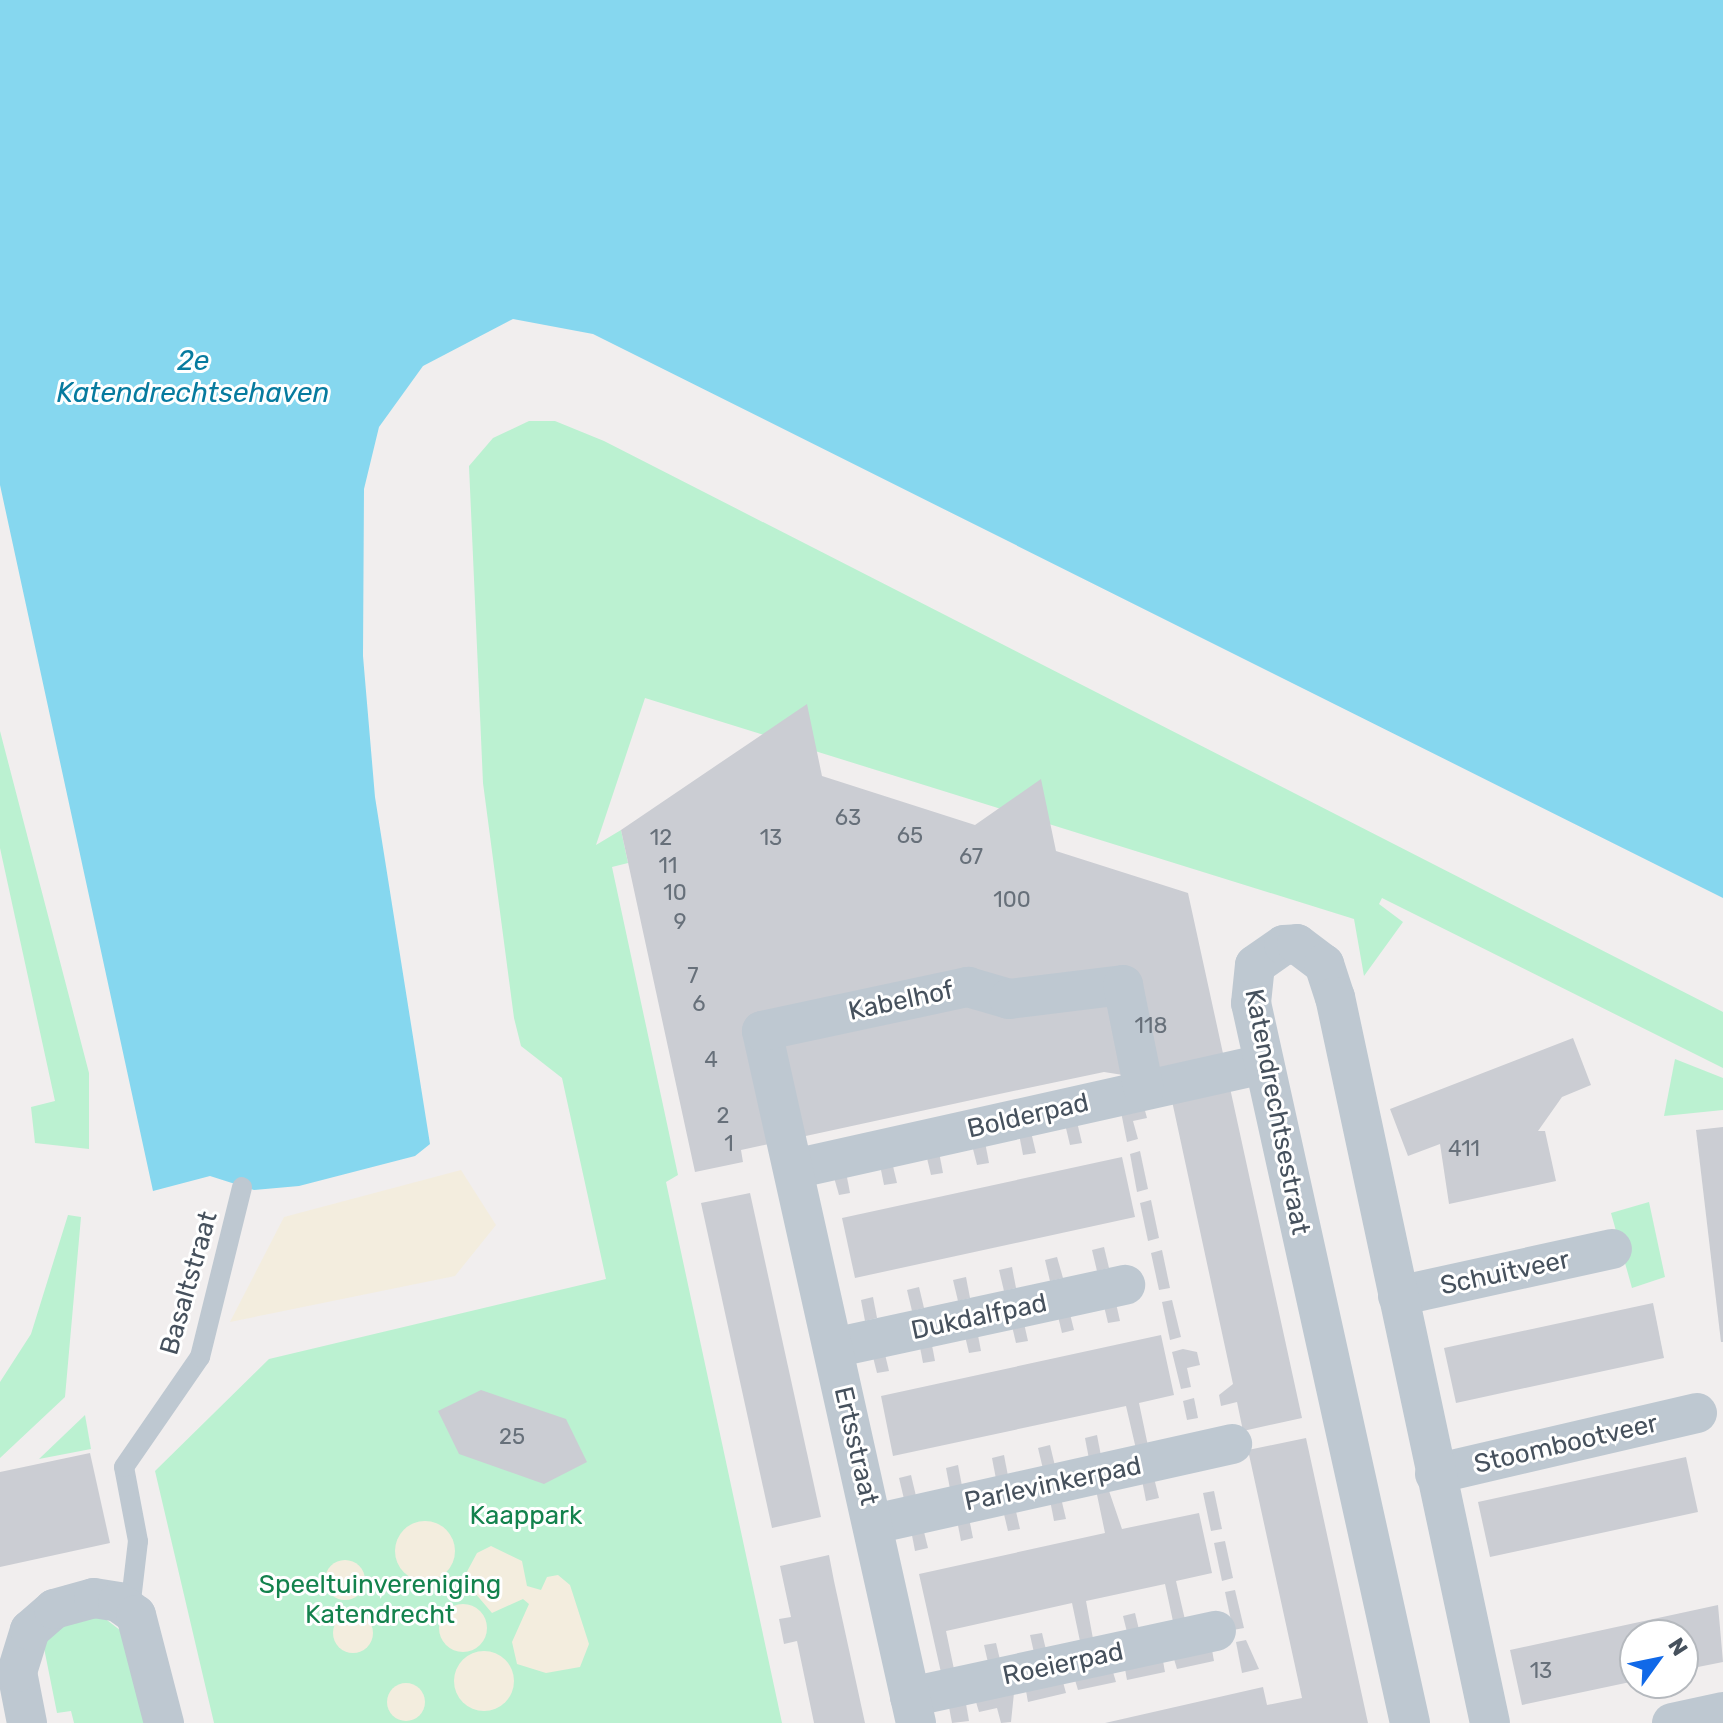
<!DOCTYPE html>
<style>
body{margin:0}
#map{position:relative;width:1723px;height:1723px;overflow:hidden;background:#f1eeee;font-family:Rubik,sans-serif}
div>[style]{position:absolute}
.green>*{inset:0;background:#bbf1d1}
.sand>*{inset:0;background:#f3edde}
.round{border-radius:50%}
.water>*{inset:0;background:#86d7ef}
.building>*{inset:0;background:#cbcdd3}
.lane>*{height:20px;margin:-10px;padding:0 10px;transform-origin:10px;border-radius:10px;background:#bec8d1}
.street>*{height:40px;margin:-20px;padding:0 20px;transform-origin:20px;border-radius:20px;background:#bec8d1}
span{translate:-50% -50%;white-space:nowrap;text-align:center;line-height:1.15;-webkit-text-stroke:6px #fff;paint-order:stroke}
.number-label{font-size:22px;color:#67707a}
.number-label span{-webkit-text-stroke-width:0}
.street-label{font-size:26px;color:#46515d}
.park-label{font-size:26px;color:#13824d}
.water-label{font-size:28px;color:#077b9f;font-style:italic}
.north{position:absolute;left:1619px;top:1619px;width:80px;height:80px;box-sizing:border-box;background:#fff;border:2px solid #b5b9be;border-radius:50%;rotate:57deg;font-size:22px;font-weight:700;line-height:32px;text-align:center;color:#46515d}
.north::after{content:'';display:block;margin:auto;width:28px;height:36px;background:#1169e8;clip-path:polygon(50% 0,100% 100%,50% 72%,0 100%)}
</style>
<div id="map">
<div class="green">
<div style="clip-path:polygon(529px 421px,555px 421px,604px 441px,1723px 1012px,1723px 1068px,1382px 898px,1379px 904px,1403px 922px,1364px 976px,1354px 919px,645px 698px,596px 845px,621px 830px,628px 863px,612px 867px,678px 1175px,666px 1182px,782px 1723px,214px 1723px,155px 1471px,269px 1359px,606px 1279px,562px 1078px,521px 1046px,514px 1018px,483px 783px,469px 466px,493px 438px)"></div>
<div style="clip-path:polygon(0 731px,89px 1073px,89px 1149px,35px 1143px,31px 1107px,55px 1101px,0 848px)"></div>
<div style="clip-path:polygon(1675px 1059px,1723px 1078px,1723px 1110px,1664px 1116px)"></div>
<div style="clip-path:polygon(1649px 1202px,1665px 1277px,1632px 1288px,1611px 1213px)"></div>
<div style="clip-path:polygon(68px 1215px,81px 1217px,65px 1397px,0 1458px,0 1382px,31px 1334px)"></div>
<div style="clip-path:polygon(85px 1415px,91px 1449px,39px 1459px)"></div>
<div style="clip-path:polygon(103px 1617px,125px 1634px,148px 1723px,74px 1723px,71px 1711px,57px 1713px,42px 1638px,64px 1619px)"></div>
</div>
<div class="sand">
<div style="clip-path:polygon(461px 1170px,496px 1225px,455px 1276px,230px 1322px,284px 1217px)"></div>
<div class="round" style="left:395px;top:1521px;width:60px;height:60px"></div>
<div style="clip-path:polygon(491px 1546px,522px 1561px,527px 1586px,541px 1590px,547px 1577px,558px 1575px,570px 1585px,589px 1644px,580px 1667px,546px 1673px,517px 1664px,512px 1642px,529px 1604px,523px 1599px,492px 1613px,463px 1579px,477px 1553px)"></div>
<div class="round" style="left:325px;top:1560px;width:40px;height:40px"></div>
<div class="round" style="left:439px;top:1604px;width:48px;height:48px"></div>
<div class="round" style="left:333px;top:1613px;width:40px;height:40px"></div>
<div class="round" style="left:454px;top:1651px;width:60px;height:60px"></div>
<div class="round" style="left:387px;top:1683px;width:38px;height:38px"></div>
</div>
<div class="water">
<div style="clip-path:polygon(0 0,1723px 0,1723px 898px,593px 334px,513px 319px,423px 366px,379px 427px,364px 489px,363px 656px,375px 797px,430px 1144px,415px 1156px,299px 1186px,254px 1190px,210px 1176px,153px 1191px,0 485px)"></div>
</div>
<div class="building">
<div style="clip-path:polygon(807px 704px,822px 776px,975px 825px,1041px 779px,1056px 851px,1188px 893px,1224px 1058px,1142px 1078px,1104px 1072px,990px 1096px,741px 1150px,743px 1162px,695px 1172px,621px 830px)"></div>
<div style="clip-path:polygon(1573px 1038px,1591px 1085px,1562px 1097px,1538px 1131px,1545px 1131px,1556px 1181px,1449px 1204px,1440px 1144px,1408px 1156px,1390px 1109px)"></div>
<div style="clip-path:polygon(1230px 1088px,1302px 1418px,1243px 1431px,1237px 1402px,1221px 1406px,1219px 1395px,1233px 1384px,1172px 1101px)"></div>
<div style="clip-path:polygon(1144px 1107px,1147px 1118px,1133px 1121px,1138px 1139px,1127px 1142px,1121px 1112px)"></div>
<div style="clip-path:polygon(1077px 1122px,1082px 1143px,1070px 1145px,1065px 1124px)"></div>
<div style="clip-path:polygon(1723px 1127px,1723px 1342px,1721px 1342px,1696px 1130px)"></div>
<div style="clip-path:polygon(1031px 1132px,1036px 1153px,1023px 1155px,1019px 1134px)"></div>
<div style="clip-path:polygon(985px 1142px,989px 1163px,977px 1165px,972px 1145px)"></div>
<div style="clip-path:polygon(1140px 1151px,1148px 1189px,1137px 1192px,1130px 1154px)"></div>
<div style="clip-path:polygon(939px 1152px,943px 1173px,931px 1175px,926px 1154px)"></div>
<div style="clip-path:polygon(1122px 1157px,1135px 1217px,855px 1278px,842px 1218px)"></div>
<div style="clip-path:polygon(892px 1162px,897px 1183px,884px 1185px,880px 1165px)"></div>
<div style="clip-path:polygon(846px 1172px,850px 1193px,839px 1195px,833px 1174px)"></div>
<div style="clip-path:polygon(750px 1193px,821px 1517px,772px 1528px,701px 1203px)"></div>
<div style="clip-path:polygon(1151px 1200px,1159px 1238px,1148px 1241px,1140px 1203px)"></div>
<div style="clip-path:polygon(1104px 1247px,1109px 1268px,1097px 1271px,1092px 1250px)"></div>
<div style="clip-path:polygon(1162px 1250px,1170px 1288px,1159px 1290px,1151px 1253px)"></div>
<div style="clip-path:polygon(1057px 1257px,1063px 1278px,1050px 1281px,1045px 1260px)"></div>
<div style="clip-path:polygon(1012px 1267px,1016px 1288px,1004px 1291px,999px 1270px)"></div>
<div style="clip-path:polygon(966px 1277px,970px 1298px,958px 1301px,953px 1280px)"></div>
<div style="clip-path:polygon(919px 1287px,924px 1308px,912px 1311px,907px 1290px)"></div>
<div style="clip-path:polygon(873px 1297px,877px 1318px,865px 1321px,861px 1300px)"></div>
<div style="clip-path:polygon(1115px 1299px,1120px 1321px,1108px 1323px,1103px 1302px)"></div>
<div style="clip-path:polygon(1172px 1300px,1181px 1337px,1170px 1340px,1162px 1302px)"></div>
<div style="clip-path:polygon(1653px 1303px,1664px 1358px,1456px 1403px,1444px 1348px)"></div>
<div style="clip-path:polygon(1069px 1310px,1074px 1330px,1062px 1333px,1057px 1312px)"></div>
<div style="clip-path:polygon(1023px 1319px,1028px 1341px,1016px 1343px,1011px 1322px)"></div>
<div style="clip-path:polygon(977px 1330px,981px 1351px,969px 1353px,964px 1332px)"></div>
<div style="clip-path:polygon(1161px 1335px,1174px 1395px,1139px 1403px,1148px 1446px,1136px 1449px,1126px 1406px,893px 1456px,881px 1396px)"></div>
<div style="clip-path:polygon(931px 1340px,935px 1361px,923px 1363px,919px 1342px)"></div>
<div style="clip-path:polygon(1183px 1349px,1197px 1352px,1200px 1365px,1187px 1368px,1191px 1387px,1181px 1389px,1172px 1352px)"></div>
<div style="clip-path:polygon(884px 1350px,889px 1371px,877px 1373px,872px 1353px)"></div>
<div style="clip-path:polygon(481px 1390px,566px 1419px,587px 1462px,544px 1484px,459px 1454px,438px 1411px)"></div>
<div style="clip-path:polygon(1194px 1398px,1198px 1418px,1187px 1420px,1183px 1401px)"></div>
<div style="clip-path:polygon(1097px 1435px,1101px 1456px,1089px 1459px,1085px 1438px)"></div>
<div style="clip-path:polygon(1306px 1438px,1368px 1723px,1105px 1723px,1263px 1687px,1267px 1705px,1302px 1698px,1248px 1450px)"></div>
<div style="clip-path:polygon(1050px 1445px,1055px 1466px,1043px 1469px,1038px 1448px)"></div>
<div style="clip-path:polygon(90px 1453px,110px 1543px,0 1567px,0 1472px)"></div>
<div style="clip-path:polygon(1004px 1455px,1008px 1476px,996px 1479px,992px 1458px)"></div>
<div style="clip-path:polygon(1686px 1457px,1698px 1512px,1490px 1557px,1478px 1502px)"></div>
<div style="clip-path:polygon(958px 1465px,962px 1486px,950px 1489px,946px 1468px)"></div>
<div style="clip-path:polygon(911px 1475px,916px 1496px,904px 1499px,899px 1478px)"></div>
<div style="clip-path:polygon(1154px 1478px,1159px 1498px,1146px 1501px,1142px 1480px)"></div>
<div style="clip-path:polygon(1108px 1488px,1122px 1529px,1199px 1513px,1212px 1573px,1176px 1581px,1186px 1624px,1174px 1626px,1165px 1584px,1086px 1601px,1094px 1644px,1081px 1646px,1072px 1603px,946px 1631px,955px 1674px,942px 1677px,919px 1574px,1105px 1533px,1096px 1490px)"></div>
<div style="clip-path:polygon(1214px 1491px,1222px 1529px,1211px 1531px,1203px 1493px)"></div>
<div style="clip-path:polygon(1061px 1498px,1066px 1519px,1054px 1521px,1050px 1500px)"></div>
<div style="clip-path:polygon(1015px 1507px,1020px 1529px,1008px 1531px,1003px 1510px)"></div>
<div style="clip-path:polygon(969px 1518px,973px 1538px,961px 1541px,957px 1520px)"></div>
<div style="clip-path:polygon(923px 1528px,928px 1548px,915px 1551px,911px 1530px)"></div>
<div style="clip-path:polygon(1225px 1541px,1233px 1578px,1222px 1581px,1214px 1543px)"></div>
<div style="clip-path:polygon(829px 1555px,834px 1581px,865px 1723px,814px 1723px,797px 1641px,784px 1644px,779px 1619px,791px 1617px,780px 1566px)"></div>
<div style="clip-path:polygon(1235px 1590px,1244px 1628px,1233px 1630px,1225px 1592px)"></div>
<div style="clip-path:polygon(1718px 1605px,1723px 1662px,1683px 1670px,1683px 1635px,1635px 1635px,1635px 1681px,1522px 1705px,1510px 1650px)"></div>
<div style="clip-path:polygon(1135px 1613px,1140px 1634px,1128px 1636px,1123px 1616px)"></div>
<div style="clip-path:polygon(1042px 1633px,1047px 1654px,1035px 1657px,1030px 1635px)"></div>
<div style="clip-path:polygon(1246px 1640px,1259px 1669px,1242px 1673px,1236px 1642px)"></div>
<div style="clip-path:polygon(996px 1643px,1001px 1664px,989px 1667px,984px 1645px)"></div>
<div style="clip-path:polygon(1212px 1650px,1214px 1661px,1177px 1669px,1174px 1659px)"></div>
<div style="clip-path:polygon(1163px 1661px,1165px 1672px,1127px 1680px,1125px 1669px)"></div>
<div style="clip-path:polygon(1113px 1672px,1116px 1682px,1078px 1690px,1075px 1680px)"></div>
<div style="clip-path:polygon(1063px 1682px,1066px 1693px,1028px 1702px,1026px 1691px)"></div>
<div style="clip-path:polygon(1014px 1693px,1011px 1722px,1001px 1723px,997px 1708px,979px 1712px,976px 1702px)"></div>
<div style="clip-path:polygon(966px 1704px,969px 1721px,952px 1723px,949px 1707px)"></div>
</div>
<div class="lane">
<div style="left:130px;top:1609px;width:68px;rotate:-83.3deg"></div>
<div style="left:138px;top:1541px;width:75px;rotate:-100.7deg"></div>
<div style="left:124px;top:1467px;width:134px;rotate:-55.4deg"></div>
<div style="left:200px;top:1357px;width:175px;rotate:-76.1deg"></div>
</div>
<div class="street">
<div style="left:794px;top:1169px;width:481px;rotate:-12.6deg"></div>
<div style="left:1398px;top:1296px;width:219px;rotate:-12.4deg"></div>
<div style="left:833px;top:1348px;width:299px;rotate:-12.2deg"></div>
<div style="left:1435px;top:1474px;width:269px;rotate:-13.1deg"></div>
<div style="left:874px;top:1524px;width:367px;rotate:-12.6deg"></div>
<div style="left:910px;top:1697px;width:313px;rotate:-12.2deg"></div>
<div style="left:27px;top:1723px;width:52px;rotate:-101.1deg"></div>
<div style="left:17px;top:1672px;width:44px;rotate:-72.8deg"></div>
<div style="left:30px;top:1630px;width:32px;rotate:-41deg"></div>
<div style="left:54px;top:1609px;width:41px;rotate:-15.4deg"></div>
<div style="left:94px;top:1598px;width:24px;rotate:9deg"></div>
<div style="left:118px;top:1602px;width:22px;rotate:36deg"></div>
<div style="left:136px;top:1615px;width:112px;rotate:75.5deg"></div>
<div style="left:916px;top:1723px;width:709px;rotate:-102.55deg"></div>
<div style="left:762px;top:1031px;width:211px;rotate:-12.1deg"></div>
<div style="left:968px;top:987px;width:43px;rotate:16.3deg"></div>
<div style="left:1009px;top:999px;width:115px;rotate:-7deg"></div>
<div style="left:1123px;top:985px;width:107px;rotate:78.7deg"></div>
<div style="left:1410px;top:1723px;width:737px;rotate:-102.45deg"></div>
<div style="left:1251px;top:1003px;width:38px;rotate:-84deg"></div>
<div style="left:1255px;top:965px;width:35px;rotate:-35deg"></div>
<div style="left:1284px;top:945px;width:13px;rotate:-4deg"></div>
<div style="left:1297px;top:944px;width:34px;rotate:37deg"></div>
<div style="left:1324px;top:964px;width:35px;rotate:72deg"></div>
<div style="left:1335px;top:997px;width:742px;rotate:77.95deg"></div>
<div style="left:1672px;top:1723px;width:52px;rotate:-12.2deg"></div>
</div>
<div class="number-label">
<span style="left:848px;top:818px">63</span>
<span style="left:910px;top:836px">65</span>
<span style="left:661px;top:838px">12</span>
<span style="left:771px;top:838px">13</span>
<span style="left:971px;top:857px">67</span>
<span style="left:668px;top:866px">11</span>
<span style="left:675px;top:893px">10</span>
<span style="left:1012px;top:900px">100</span>
<span style="left:680px;top:922px">9</span>
<span style="left:693px;top:976px">7</span>
<span style="left:699px;top:1004px">6</span>
<span style="left:1151px;top:1026px">118</span>
<span style="left:711px;top:1060px">4</span>
<span style="left:723px;top:1116px">2</span>
<span style="left:729px;top:1144px">1</span>
<span style="left:1464px;top:1149px">411</span>
<span style="left:512px;top:1437px">25</span>
<span style="left:1541px;top:1671px">13</span>
</div>
<div class="street-label">
<span style="left:901px;top:1001px;rotate:-12deg">Kabelhof</span>
<span style="left:1277px;top:1112px;rotate:79deg">Katendrechtsestraat</span>
<span style="left:1028px;top:1116px;rotate:-13deg">Bolderpad</span>
<span style="left:1505px;top:1273px;rotate:-12deg">Schuitveer</span>
<span style="left:189px;top:1283px;rotate:-74deg">Basaltstraat</span>
<span style="left:979px;top:1317px;rotate:-12deg">Dukdalfpad</span>
<span style="left:1566px;top:1444px;rotate:-13deg">Stoombootveer</span>
<span style="left:856px;top:1446px;rotate:77deg">Ertsstraat</span>
<span style="left:1053px;top:1484px;rotate:-12deg">Parlevinkerpad</span>
<span style="left:1063px;top:1664px;rotate:-12deg">Roeierpad</span>
</div>
<div class="park-label">
<span style="left:526px;top:1516px">Kaappark</span>
<span style="left:380px;top:1600px">Speeltuinvereniging<br>Katendrecht</span>
</div>
<div class="water-label">
<span style="left:193px;top:377px">2e<br>Katendrechtsehaven</span>
</div>
<div class="north">N</div>
</div>
